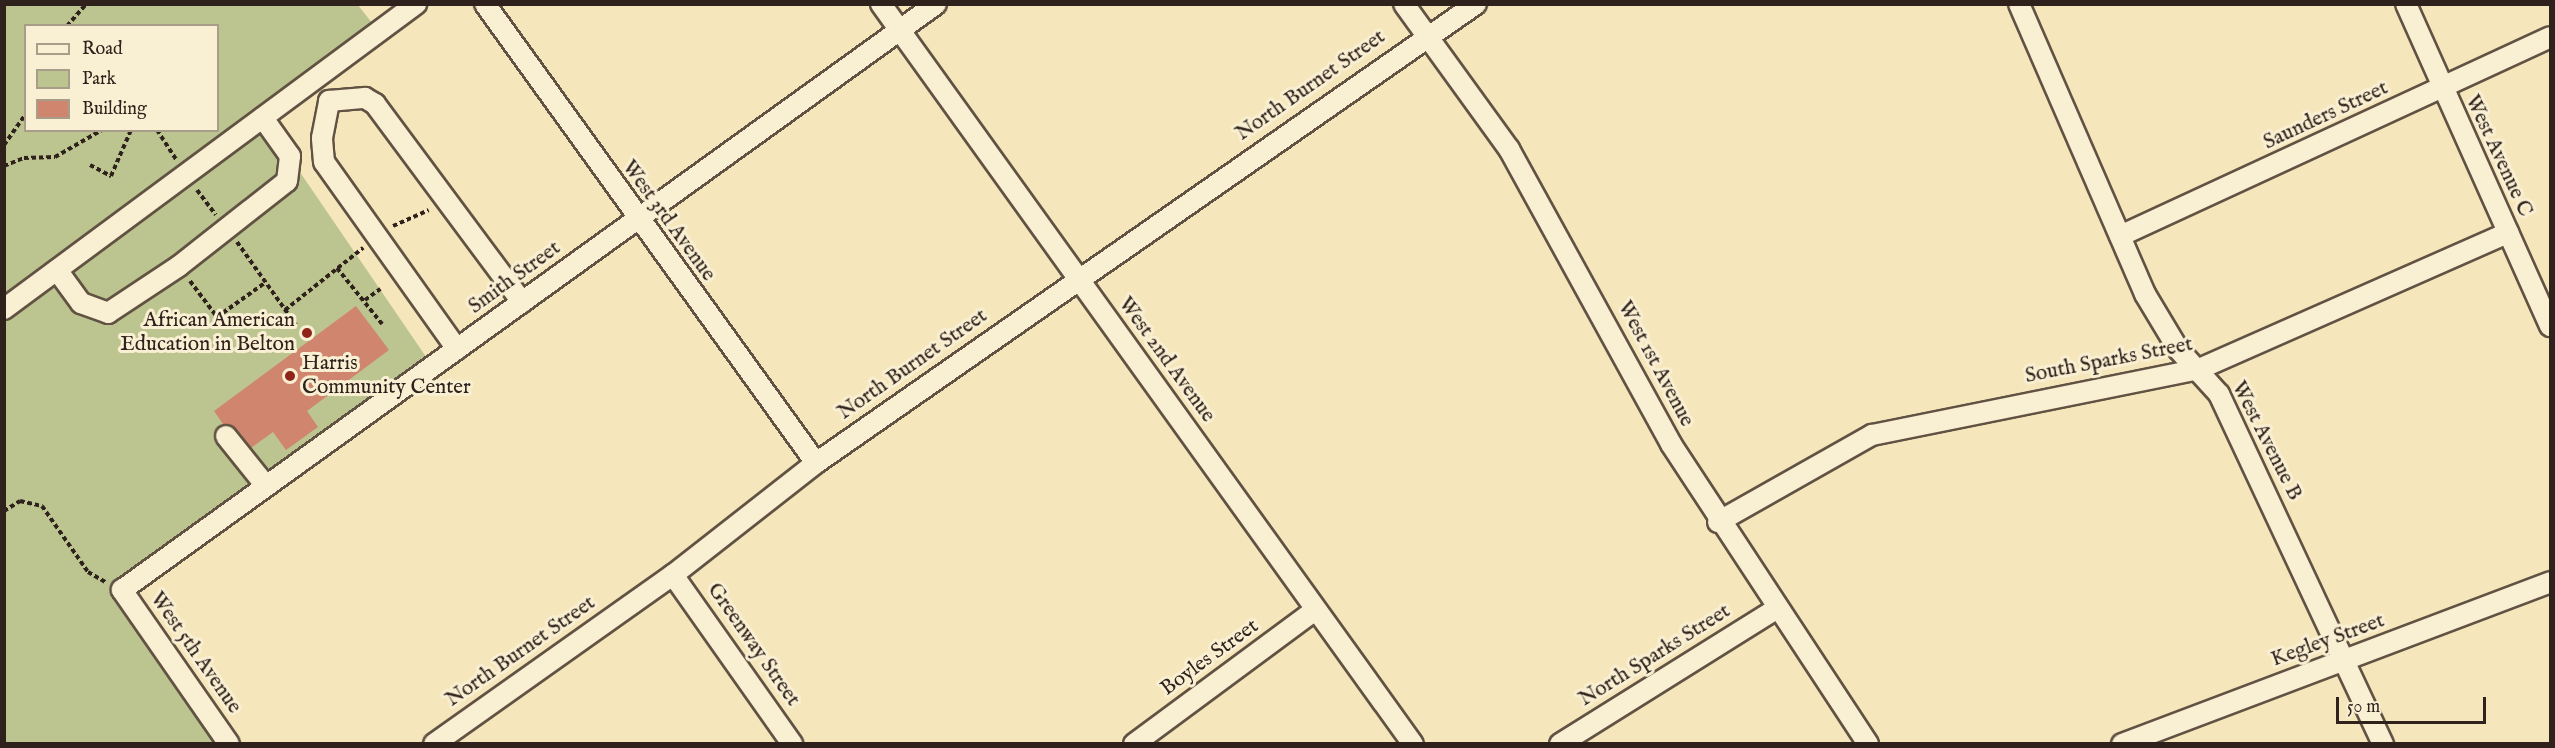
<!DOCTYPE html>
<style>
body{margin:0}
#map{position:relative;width:2555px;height:748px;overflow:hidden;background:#f6e6bb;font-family:"IM FELL English",serif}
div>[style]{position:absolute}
.green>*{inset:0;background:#bcc590}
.building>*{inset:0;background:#cf856e}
.path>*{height:4px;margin-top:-2px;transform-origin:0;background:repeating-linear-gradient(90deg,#2f211b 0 4.5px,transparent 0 7.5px)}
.roads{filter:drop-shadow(2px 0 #615243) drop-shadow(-2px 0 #615243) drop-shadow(0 2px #615243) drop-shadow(0 -2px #615243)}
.minor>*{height:20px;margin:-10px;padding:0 10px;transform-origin:10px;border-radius:10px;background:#f9efd3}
.dots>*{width:16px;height:16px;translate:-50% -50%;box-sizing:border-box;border:3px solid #f9efd3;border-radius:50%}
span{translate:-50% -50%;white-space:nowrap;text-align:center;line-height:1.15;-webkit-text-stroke:6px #f9efd3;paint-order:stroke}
.street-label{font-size:21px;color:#2f211b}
.poi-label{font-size:21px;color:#2f211b}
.right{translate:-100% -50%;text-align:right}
.left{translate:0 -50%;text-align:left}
.frame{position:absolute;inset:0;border:6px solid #2f211b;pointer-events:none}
.legend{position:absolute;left:24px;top:24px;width:195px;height:108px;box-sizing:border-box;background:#f9efd3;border:2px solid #a89d89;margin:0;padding:8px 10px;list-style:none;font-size:18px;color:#2f211b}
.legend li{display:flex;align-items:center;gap:12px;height:30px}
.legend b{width:30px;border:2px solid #a89d89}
.scale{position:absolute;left:2336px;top:697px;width:150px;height:27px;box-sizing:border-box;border:3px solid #2f211b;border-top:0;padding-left:8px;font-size:18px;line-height:21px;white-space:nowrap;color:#2f211b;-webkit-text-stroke:4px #f9efd3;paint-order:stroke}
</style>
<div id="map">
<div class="green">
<div style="clip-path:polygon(evenodd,4px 5px,358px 5px,379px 32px,263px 118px,433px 367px,122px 590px,213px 743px,5px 743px,4px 5px,26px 26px,218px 26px,218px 130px,26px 130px,26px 26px)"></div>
</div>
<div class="building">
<div style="clip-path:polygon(356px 306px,389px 350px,307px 411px,318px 427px,286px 450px,273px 432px,251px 448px,235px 428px,223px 424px,214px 411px)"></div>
</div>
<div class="path">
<div style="left:67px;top:26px;width:29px;rotate:-49deg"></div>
<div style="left:157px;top:130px;width:35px;rotate:57deg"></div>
<div style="left:4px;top:145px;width:39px;rotate:-55deg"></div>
<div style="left:90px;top:165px;width:24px;rotate:28deg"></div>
<div style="left:111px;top:176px;width:50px;rotate:-66.5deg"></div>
<div style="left:4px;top:166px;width:22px;rotate:-22deg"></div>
<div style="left:24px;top:158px;width:31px;rotate:-2deg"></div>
<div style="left:55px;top:157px;width:54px;rotate:-29.9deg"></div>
<div style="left:197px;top:190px;width:31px;rotate:53deg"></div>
<div style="left:393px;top:226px;width:39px;rotate:-24deg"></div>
<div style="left:237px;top:242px;width:102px;rotate:54.6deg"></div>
<div style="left:337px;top:268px;width:72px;rotate:51.2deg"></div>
<div style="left:190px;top:281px;width:45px;rotate:53.1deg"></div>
<div style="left:217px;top:317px;width:60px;rotate:-35.5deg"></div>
<div style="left:365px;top:300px;width:19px;rotate:-36deg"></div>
<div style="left:285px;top:310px;width:100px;rotate:-38.5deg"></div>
<div style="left:4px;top:511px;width:19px;rotate:-32deg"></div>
<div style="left:20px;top:501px;width:23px;rotate:13deg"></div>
<div style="left:42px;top:506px;width:80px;rotate:55.1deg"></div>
<div style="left:88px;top:572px;width:20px;rotate:30deg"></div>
</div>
<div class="roads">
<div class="minor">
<div style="left:485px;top:4px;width:566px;rotate:54.2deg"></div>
<div style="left:881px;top:4px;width:911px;rotate:54.29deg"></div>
<div style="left:1404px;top:4px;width:179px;rotate:54.1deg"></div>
<div style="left:1509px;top:149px;width:337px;rotate:61.2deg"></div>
<div style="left:1671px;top:444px;width:359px;rotate:56.7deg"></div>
<div style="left:2019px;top:4px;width:316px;rotate:66.5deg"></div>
<div style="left:2145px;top:294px;width:64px;rotate:59deg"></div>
<div style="left:2178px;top:349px;width:61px;rotate:47.7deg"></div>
<div style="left:2219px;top:394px;width:387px;rotate:64.9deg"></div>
<div style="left:2406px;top:4px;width:353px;rotate:65.9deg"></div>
<div style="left:2120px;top:236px;width:474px;rotate:-24.8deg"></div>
<div style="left:57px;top:270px;width:41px;rotate:54deg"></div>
<div style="left:81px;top:303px;width:29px;rotate:20deg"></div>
<div style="left:108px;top:313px;width:85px;rotate:-33.5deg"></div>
<div style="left:179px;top:266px;width:137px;rotate:-38.2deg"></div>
<div style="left:287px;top:181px;width:25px;rotate:-83deg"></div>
<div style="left:290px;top:156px;width:47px;rotate:-125.4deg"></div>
<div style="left:4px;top:309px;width:513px;rotate:-36.51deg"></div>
<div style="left:457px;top:349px;width:229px;rotate:-125.4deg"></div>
<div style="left:324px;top:162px;width:24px;rotate:-95deg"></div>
<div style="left:322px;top:138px;width:38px;rotate:-79deg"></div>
<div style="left:329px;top:101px;width:36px;rotate:-5deg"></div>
<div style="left:365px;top:98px;width:12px;rotate:31deg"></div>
<div style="left:375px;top:104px;width:247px;rotate:53.4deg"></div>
<div style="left:226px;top:436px;width:64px;rotate:51.3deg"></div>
<div style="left:1718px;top:522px;width:177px;rotate:-29.5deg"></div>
<div style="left:1872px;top:435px;width:334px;rotate:-11.4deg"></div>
<div style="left:2199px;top:369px;width:338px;rotate:-23.8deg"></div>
<div style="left:673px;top:575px;width:207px;rotate:54.8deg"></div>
<div style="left:229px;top:744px;width:188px;rotate:-124.8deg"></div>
<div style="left:122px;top:590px;width:1003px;rotate:-35.75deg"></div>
<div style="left:434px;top:744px;width:293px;rotate:-35.3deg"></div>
<div style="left:673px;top:575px;width:182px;rotate:-38.1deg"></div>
<div style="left:816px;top:463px;width:804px;rotate:-34.82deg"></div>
<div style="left:1134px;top:744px;width:225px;rotate:-36.5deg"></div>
<div style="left:1560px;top:744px;width:255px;rotate:-32deg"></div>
<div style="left:2122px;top:744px;width:458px;rotate:-20.7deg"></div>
</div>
</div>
<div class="dots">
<div style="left:307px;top:333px;background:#8f2418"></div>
<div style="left:290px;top:376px;background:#8f2418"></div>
</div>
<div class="street-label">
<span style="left:1311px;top:86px;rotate:-35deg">North Burnet Street</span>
<span style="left:2326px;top:116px;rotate:-25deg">Saunders Street</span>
<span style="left:2498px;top:156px;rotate:65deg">West Avenue C</span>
<span style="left:668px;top:221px;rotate:54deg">West 3rd Avenue</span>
<span style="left:515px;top:278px;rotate:-36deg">Smith Street</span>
<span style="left:1166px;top:360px;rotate:54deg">West 2nd Avenue</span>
<span style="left:2109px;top:361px;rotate:-11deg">South Sparks Street</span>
<span style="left:1655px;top:364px;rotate:62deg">West 1st Avenue</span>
<span style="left:913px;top:365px;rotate:-35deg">North Burnet Street</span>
<span style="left:2266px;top:441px;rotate:63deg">West Avenue B</span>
<span style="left:2328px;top:641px;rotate:-20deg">Kegley Street</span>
<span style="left:753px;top:645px;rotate:55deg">Greenway Street</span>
<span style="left:521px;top:652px;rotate:-35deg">North Burnet Street</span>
<span style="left:195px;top:653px;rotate:55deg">West 5th Avenue</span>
<span style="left:1655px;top:656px;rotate:-32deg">North Sparks Street</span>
<span style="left:1210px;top:658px;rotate:-36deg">Boyles Street</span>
</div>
<div class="poi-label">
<span class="right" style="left:295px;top:333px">African American<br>Education in Belton</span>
<span class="left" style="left:302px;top:376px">Harris<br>Community Center</span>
</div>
<div class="frame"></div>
<ul class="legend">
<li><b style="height:8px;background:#f9efd3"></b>Road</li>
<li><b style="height:16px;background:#bcc590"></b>Park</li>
<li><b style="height:16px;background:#cf856e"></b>Building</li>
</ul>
<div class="scale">50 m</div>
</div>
